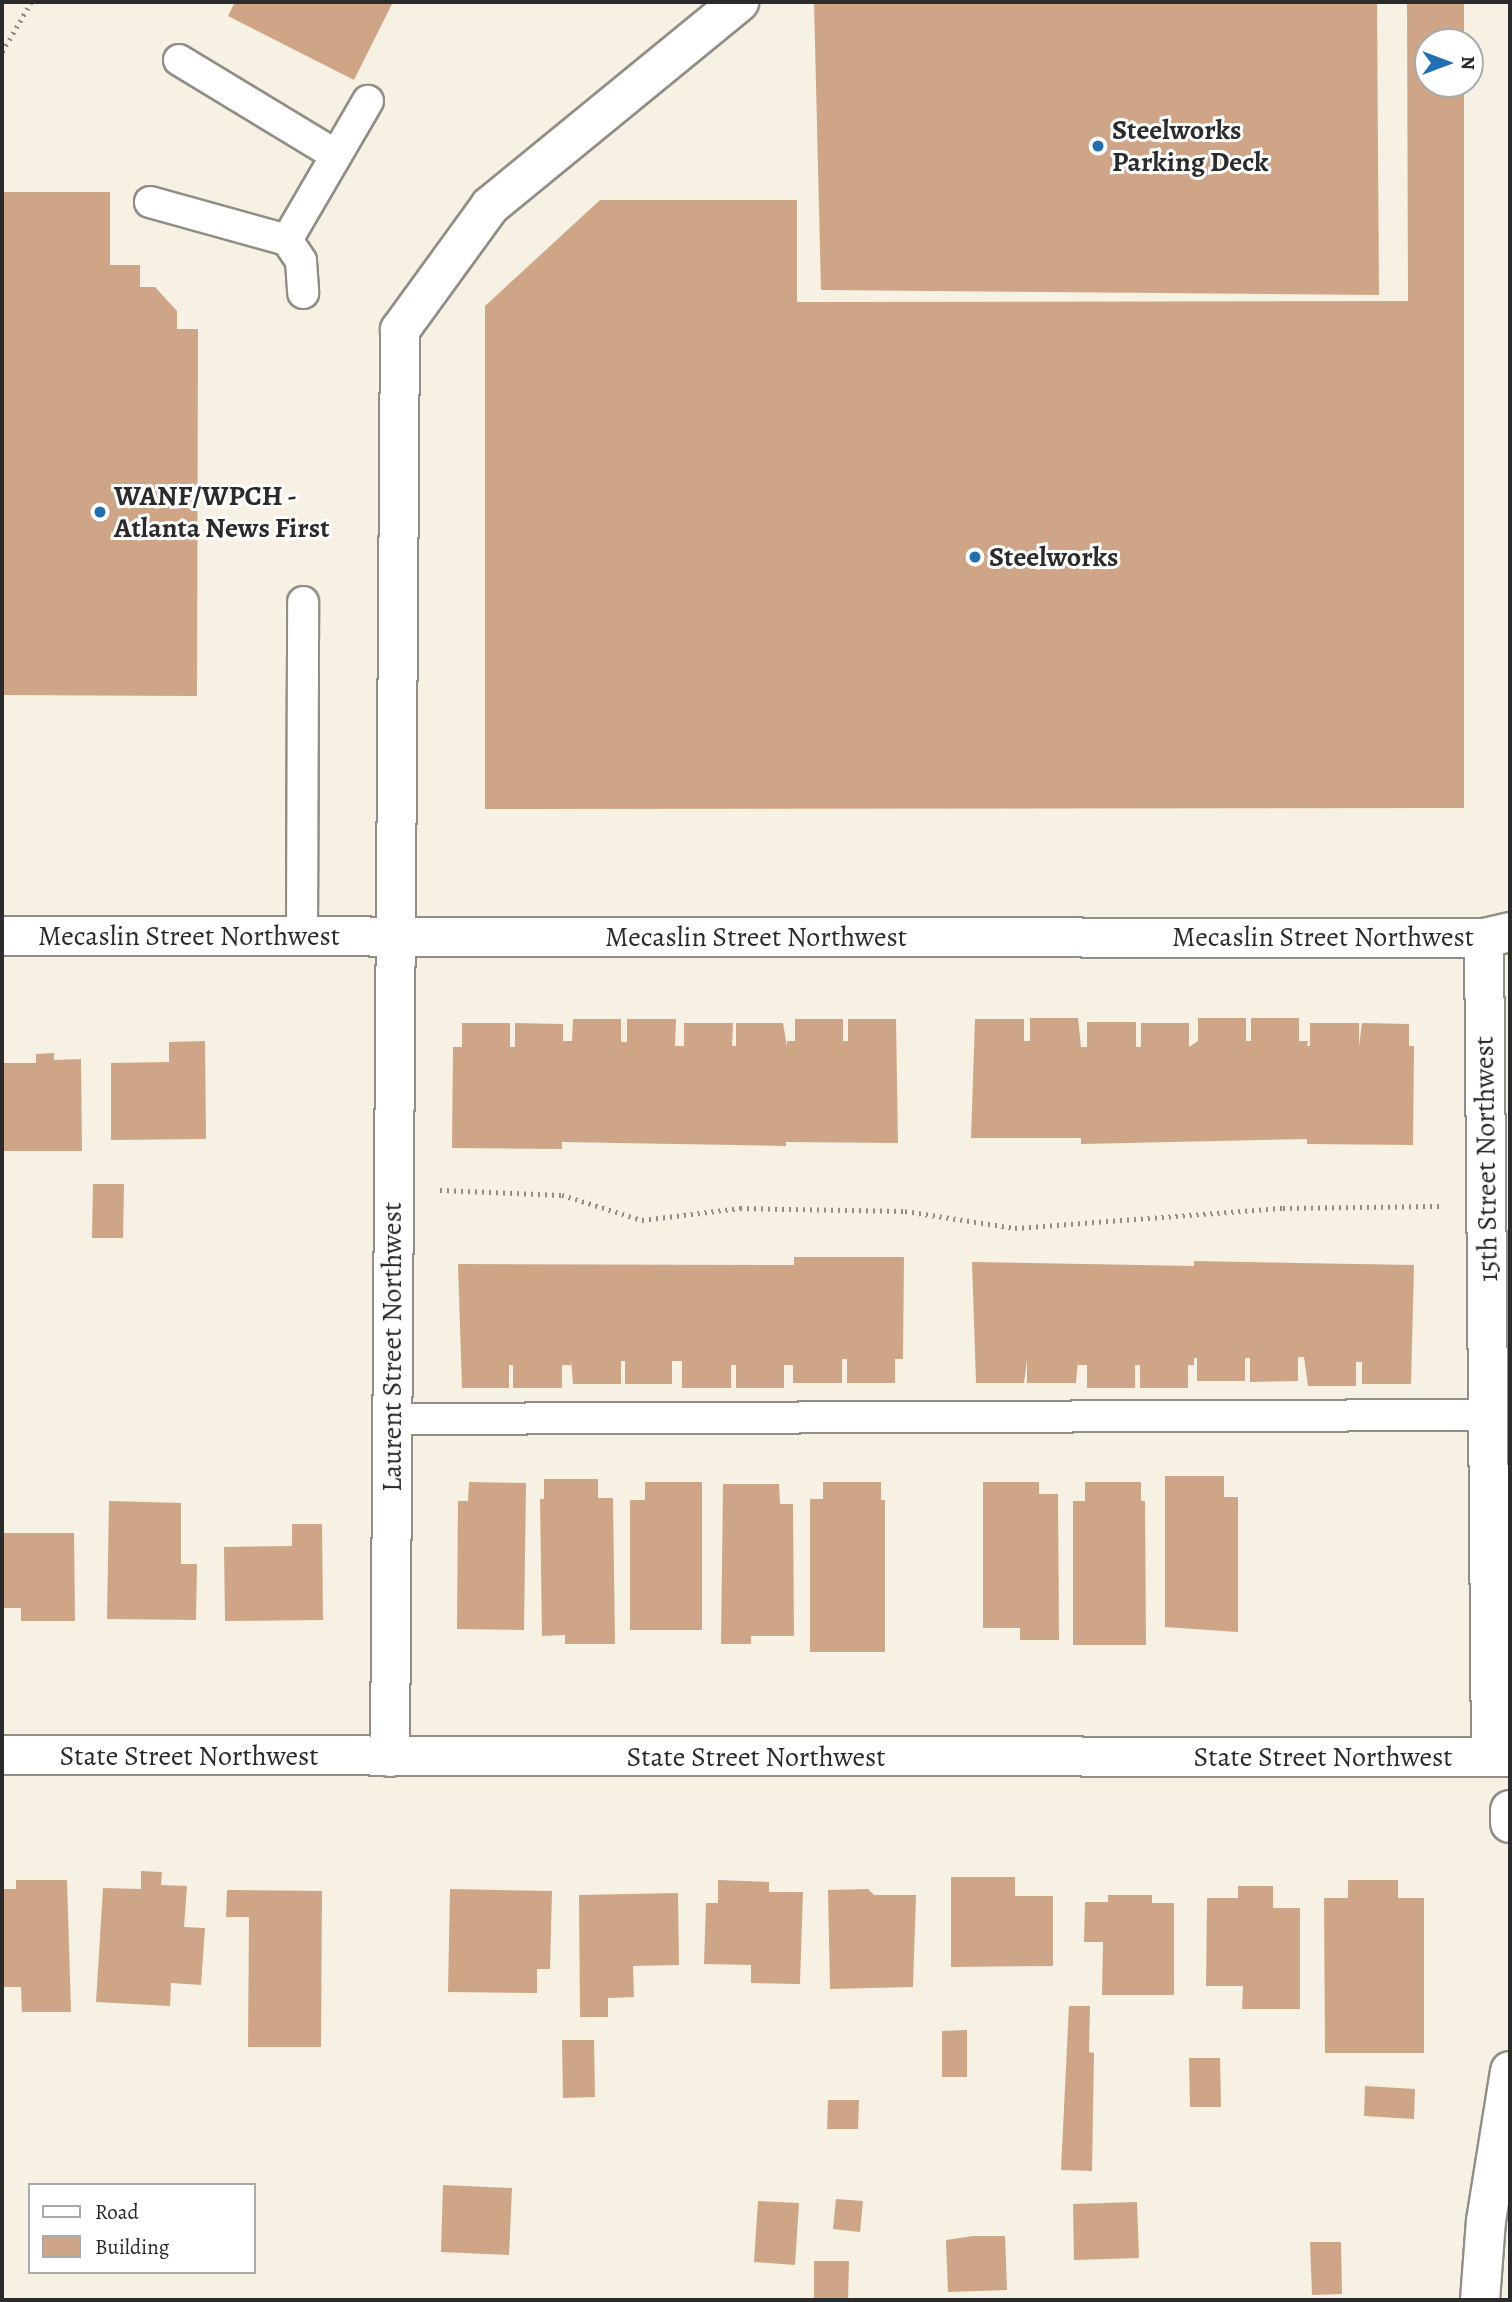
<!DOCTYPE html>
<style>
body{margin:0}
#map{position:relative;width:1512px;height:2302px;overflow:hidden;background:#f6f1e2;font-family:Alegreya,serif}
div>[style]{position:absolute}
.building>*{inset:0;background:#cfa588}
.path>*{height:4.5px;margin-top:-2.25px;transform-origin:0;background:repeating-linear-gradient(90deg,#908e86 0 2px,transparent 0 7px)}
.roads{filter:drop-shadow(2px 0 #908e86) drop-shadow(-2px 0 #908e86) drop-shadow(0 2px #908e86) drop-shadow(0 -2px #908e86)}
.service>*{height:30px;margin:-15px;padding:0 15px;transform-origin:15px;border-radius:15px;background:#fff}
.minor>*{height:38px;margin:-19px;padding:0 19px;transform-origin:19px;border-radius:19px;background:#fff}
.dots>*{width:19px;height:19px;translate:-50% -50%;box-sizing:border-box;border:4px solid #fff;border-radius:50%}
span{translate:-50% -50%;white-space:nowrap;text-align:center;line-height:1.15;-webkit-text-stroke:6px #fff;paint-order:stroke}
.poi-label{font-size:28px;color:#2b2b2b;font-weight:700}
.left{translate:0 -50%;text-align:left}
.street-label{font-size:28px;color:#2b2b2b}
.frame{position:absolute;inset:0;border:4px solid #2b2b2b;pointer-events:none}
.legend{position:absolute;left:28px;top:2183px;width:228px;height:91px;box-sizing:border-box;background:#fff;border:2px solid #aaa;margin:0;padding:9px 12px;list-style:none;font-size:21px;color:#2b2b2b}
.legend li{display:flex;align-items:center;gap:14px;height:35px}
.legend b{width:35px;border:2px solid #aaa}
.north{position:absolute;left:1414px;top:28px;width:70px;height:70px;box-sizing:border-box;background:#fff;border:2px solid #aaa;border-radius:50%;rotate:90deg;font-size:19px;font-weight:700;line-height:28px;text-align:center;color:#2b2b2b}
.north::after{content:'';display:block;margin:auto;width:24px;height:32px;background:#1f6fb2;clip-path:polygon(50% 0,100% 100%,50% 72%,0 100%)}
</style>
<div id="map">
<div class="building">
<div style="clip-path:polygon(235px 2px,393px 2px,354px 80px,228px 16px)"></div>
<div style="clip-path:polygon(814px 2px,1377px 2px,1379px 295px,821px 290px)"></div>
<div style="clip-path:polygon(1407px 3px,1464px 3px,1464px 42px,1428px 42px,1428px 84px,1464px 84px,1464px 808px,485px 809px,485px 306px,600px 200px,797px 200px,797px 302px,1408px 301px)"></div>
<div style="clip-path:polygon(2px 192px,110px 192px,110px 265px,140px 265px,140px 287px,155px 287px,177px 311px,177px 329px,198px 329px,197px 696px,2px 695px)"></div>
<div style="clip-path:polygon(1030px 1018px,1078px 1018px,1081px 1047px,1087px 1047px,1087px 1022px,1136px 1022px,1136px 1047px,1141px 1047px,1141px 1023px,1189px 1023px,1189px 1047px,1198px 1041px,1198px 1018px,1246px 1018px,1246px 1041px,1251px 1041px,1251px 1018px,1299px 1018px,1299px 1041px,1308px 1041px,1307px 1046px,1310px 1046px,1310px 1023px,1359px 1023px,1359px 1046px,1362px 1023px,1409px 1024px,1409px 1046px,1414px 1046px,1413px 1145px,1307px 1144px,1307px 1139px,1081px 1144px,1081px 1138px,971px 1138px,975px 1019px,1024px 1019px,1024px 1041px,1030px 1041px)"></div>
<div style="clip-path:polygon(573px 1019px,621px 1019px,621px 1042px,627px 1042px,627px 1019px,676px 1019px,675px 1046px,684px 1046px,684px 1023px,733px 1023px,732px 1046px,736px 1046px,736px 1023px,783px 1023px,787px 1047px,787px 1041px,795px 1041px,795px 1019px,843px 1019px,843px 1041px,848px 1041px,848px 1019px,896px 1019px,898px 1143px,786px 1142px,786px 1146px,562px 1142px,562px 1149px,452px 1148px,453px 1047px,462px 1047px,462px 1023px,510px 1023px,510px 1047px,515px 1047px,515px 1023px,563px 1024px,563px 1041px,572px 1041px)"></div>
<div style="clip-path:polygon(205px 1041px,206px 1139px,111px 1140px,111px 1063px,169px 1062px,169px 1042px)"></div>
<div style="clip-path:polygon(54px 1053px,54px 1060px,81px 1059px,82px 1151px,2px 1151px,2px 1063px,36px 1063px,36px 1054px)"></div>
<div style="clip-path:polygon(93px 1184px,124px 1184px,123px 1238px,92px 1238px)"></div>
<div style="clip-path:polygon(794px 1257px,904px 1257px,903px 1359px,895px 1359px,895px 1383px,847px 1383px,847px 1359px,842px 1359px,842px 1383px,793px 1383px,793px 1365px,784px 1365px,784px 1388px,736px 1388px,736px 1365px,731px 1365px,731px 1388px,682px 1388px,682px 1361px,672px 1361px,672px 1384px,625px 1384px,625px 1361px,621px 1361px,621px 1384px,573px 1384px,571px 1360px,571px 1365px,562px 1365px,562px 1388px,513px 1388px,513px 1365px,509px 1365px,509px 1388px,462px 1388px,458px 1264px,794px 1265px)"></div>
<div style="clip-path:polygon(1194px 1261px,1414px 1265px,1411px 1384px,1362px 1384px,1362px 1362px,1356px 1362px,1356px 1386px,1308px 1386px,1304px 1357px,1298px 1357px,1298px 1381px,1250px 1382px,1250px 1358px,1245px 1358px,1245px 1381px,1197px 1381px,1197px 1358px,1194px 1358px,1194px 1365px,1188px 1365px,1188px 1388px,1140px 1388px,1140px 1365px,1135px 1365px,1135px 1388px,1087px 1388px,1087px 1365px,1078px 1365px,1078px 1360px,1076px 1383px,1027px 1383px,1027px 1360px,1024px 1383px,976px 1383px,972px 1262px,1194px 1266px)"></div>
<div style="clip-path:polygon(1165px 1476px,1224px 1476px,1224px 1497px,1238px 1497px,1238px 1632px,1165px 1627px)"></div>
<div style="clip-path:polygon(544px 1479px,598px 1479px,598px 1498px,613px 1498px,615px 1644px,565px 1644px,565px 1635px,542px 1636px,540px 1499px,544px 1499px)"></div>
<div style="clip-path:polygon(469px 1482px,526px 1483px,524px 1630px,457px 1629px,458px 1501px,468px 1501px)"></div>
<div style="clip-path:polygon(645px 1482px,702px 1482px,702px 1630px,630px 1630px,630px 1500px,645px 1500px)"></div>
<div style="clip-path:polygon(823px 1482px,881px 1482px,881px 1500px,885px 1500px,885px 1652px,810px 1652px,810px 1499px,823px 1499px)"></div>
<div style="clip-path:polygon(983px 1482px,1039px 1482px,1039px 1494px,1058px 1494px,1059px 1640px,1020px 1640px,1020px 1628px,983px 1628px)"></div>
<div style="clip-path:polygon(1085px 1482px,1141px 1482px,1141px 1501px,1145px 1501px,1146px 1645px,1073px 1645px,1073px 1501px,1085px 1501px)"></div>
<div style="clip-path:polygon(723px 1484px,779px 1484px,780px 1504px,793px 1504px,794px 1636px,751px 1636px,751px 1644px,721px 1644px)"></div>
<div style="clip-path:polygon(109px 1501px,181px 1503px,181px 1564px,197px 1564px,196px 1620px,107px 1619px)"></div>
<div style="clip-path:polygon(292px 1524px,322px 1524px,323px 1620px,225px 1621px,224px 1547px,292px 1546px)"></div>
<div style="clip-path:polygon(2px 1533px,74px 1533px,75px 1621px,21px 1621px,21px 1608px,2px 1608px)"></div>
<div style="clip-path:polygon(141px 1871px,162px 1872px,161px 1885px,187px 1886px,184px 1927px,205px 1928px,201px 1985px,171px 1983px,170px 2006px,96px 2002px,103px 1888px,141px 1889px)"></div>
<div style="clip-path:polygon(951px 1877px,1015px 1877px,1015px 1896px,1053px 1896px,1053px 1966px,951px 1967px)"></div>
<div style="clip-path:polygon(16px 1880px,67px 1880px,71px 2012px,22px 2012px,21px 1987px,2px 1987px,2px 1889px,16px 1889px)"></div>
<div style="clip-path:polygon(718px 1880px,769px 1882px,769px 1892px,803px 1892px,800px 1984px,751px 1983px,751px 1965px,704px 1964px,706px 1903px,718px 1903px)"></div>
<div style="clip-path:polygon(1348px 1880px,1398px 1880px,1398px 1898px,1424px 1898px,1424px 2053px,1325px 2053px,1324px 1898px,1348px 1898px)"></div>
<div style="clip-path:polygon(1238px 1886px,1273px 1886px,1273px 1908px,1300px 1908px,1300px 2009px,1242px 2009px,1243px 1986px,1206px 1986px,1207px 1898px,1238px 1898px)"></div>
<div style="clip-path:polygon(450px 1889px,552px 1891px,550px 1969px,537px 1969px,537px 1993px,448px 1992px)"></div>
<div style="clip-path:polygon(868px 1889px,874px 1895px,916px 1895px,913px 1987px,830px 1989px,828px 1890px)"></div>
<div style="clip-path:polygon(227px 1890px,322px 1891px,321px 2047px,248px 2047px,249px 1917px,226px 1917px)"></div>
<div style="clip-path:polygon(678px 1893px,679px 1965px,633px 1966px,634px 1997px,608px 1998px,608px 2017px,580px 2017px,579px 1895px)"></div>
<div style="clip-path:polygon(1108px 1895px,1152px 1895px,1152px 1903px,1174px 1903px,1174px 1995px,1102px 1995px,1103px 1942px,1084px 1942px,1085px 1902px,1108px 1902px)"></div>
<div style="clip-path:polygon(1069px 2006px,1090px 2006px,1089px 2052px,1094px 2053px,1092px 2171px,1061px 2170px)"></div>
<div style="clip-path:polygon(967px 2030px,967px 2077px,942px 2077px,942px 2031px)"></div>
<div style="clip-path:polygon(562px 2040px,594px 2040px,595px 2097px,563px 2098px)"></div>
<div style="clip-path:polygon(1189px 2058px,1220px 2058px,1221px 2107px,1190px 2107px)"></div>
<div style="clip-path:polygon(1365px 2086px,1415px 2089px,1414px 2119px,1364px 2116px)"></div>
<div style="clip-path:polygon(828px 2100px,859px 2100px,858px 2129px,827px 2129px)"></div>
<div style="clip-path:polygon(443px 2185px,512px 2188px,509px 2255px,441px 2252px)"></div>
<div style="clip-path:polygon(836px 2199px,863px 2201px,860px 2232px,833px 2229px)"></div>
<div style="clip-path:polygon(758px 2201px,799px 2203px,795px 2265px,754px 2262px)"></div>
<div style="clip-path:polygon(1137px 2202px,1139px 2258px,1074px 2260px,1073px 2204px)"></div>
<div style="clip-path:polygon(973px 2236px,1005px 2236px,1007px 2290px,948px 2292px,946px 2240px)"></div>
<div style="clip-path:polygon(1310px 2242px,1341px 2242px,1342px 2294px,1312px 2295px)"></div>
<div style="clip-path:polygon(814px 2261px,849px 2261px,848px 2300px,814px 2300px)"></div>
</div>
<div class="path">
<div style="left:2px;top:52px;width:58px;rotate:-59.9deg"></div>
<div style="left:440px;top:1190px;width:122px;rotate:2.3deg"></div>
<div style="left:562px;top:1195px;width:84px;rotate:17.4deg"></div>
<div style="left:642px;top:1220px;width:99px;rotate:-7deg"></div>
<div style="left:740px;top:1208px;width:165px;rotate:1deg"></div>
<div style="left:905px;top:1211px;width:111px;rotate:8.8deg"></div>
<div style="left:1015px;top:1228px;width:269px;rotate:-4.3deg"></div>
<div style="left:1283px;top:1208px;width:157px;rotate:-0.7deg"></div>
</div>
<div class="roads">
<div class="service">
<div style="left:179px;top:60px;width:184px;rotate:31.2deg"></div>
<div style="left:150px;top:202px;width:142px;rotate:15.5deg"></div>
<div style="left:287px;top:240px;width:25px;rotate:56deg"></div>
<div style="left:301px;top:261px;width:32px;rotate:86deg"></div>
<div style="left:287px;top:240px;width:161px;rotate:-59.8deg"></div>
<div style="left:302px;top:936px;width:334px;rotate:-89.8deg"></div>
<div style="left:392px;top:1419px;width:1097px;rotate:-0.21deg"></div>
</div>
<div class="minor">
<div style="left:2px;top:936px;width:1482px;rotate:0.08deg"></div>
<div style="left:1484px;top:938px;width:27px;rotate:-13deg"></div>
<div style="left:1484px;top:938px;width:819px;rotate:89.51deg"></div>
<div style="left:2px;top:1755px;width:1508px;rotate:0.08deg"></div>
<div style="left:390px;top:1757px;width:1427px;rotate:-89.6deg"></div>
<div style="left:400px;top:330px;width:153px;rotate:-54deg"></div>
<div style="left:490px;top:206px;width:322px;rotate:-39.3deg"></div>
<div style="left:1510px;top:1810px;width:13px;rotate:90deg"></div>
<div style="left:1480px;top:2300px;width:79px;rotate:-85.7deg"></div>
<div style="left:1486px;top:2221px;width:152px;rotate:-80.9deg"></div>
</div>
</div>
<div class="dots">
<div style="left:1098px;top:146px;background:#1f6fb2"></div>
<div style="left:100px;top:512px;background:#1f6fb2"></div>
<div style="left:975px;top:557px;background:#1f6fb2"></div>
</div>
<div class="poi-label">
<span class="left" style="left:1112px;top:146px">Steelworks<br>Parking Deck</span>
<span class="left" style="left:114px;top:512px">WANF/WPCH -<br>Atlanta News First</span>
<span class="left" style="left:989px;top:557px">Steelworks</span>
</div>
<div class="street-label">
<span style="left:189px;top:936px">Mecaslin Street Northwest</span>
<span style="left:756px;top:937px">Mecaslin Street Northwest</span>
<span style="left:1323px;top:937px">Mecaslin Street Northwest</span>
<span style="left:1486px;top:1159px;rotate:-91deg">15th Street Northwest</span>
<span style="left:392px;top:1347px;rotate:-90deg">Laurent Street Northwest</span>
<span style="left:189px;top:1756px">State Street Northwest</span>
<span style="left:756px;top:1757px">State Street Northwest</span>
<span style="left:1323px;top:1757px">State Street Northwest</span>
</div>
<div class="frame"></div>
<ul class="legend">
<li><b style="height:9px;background:#fff"></b>Road</li>
<li><b style="height:19px;background:#cfa588"></b>Building</li>
</ul>
<div class="north">N</div>
</div>
